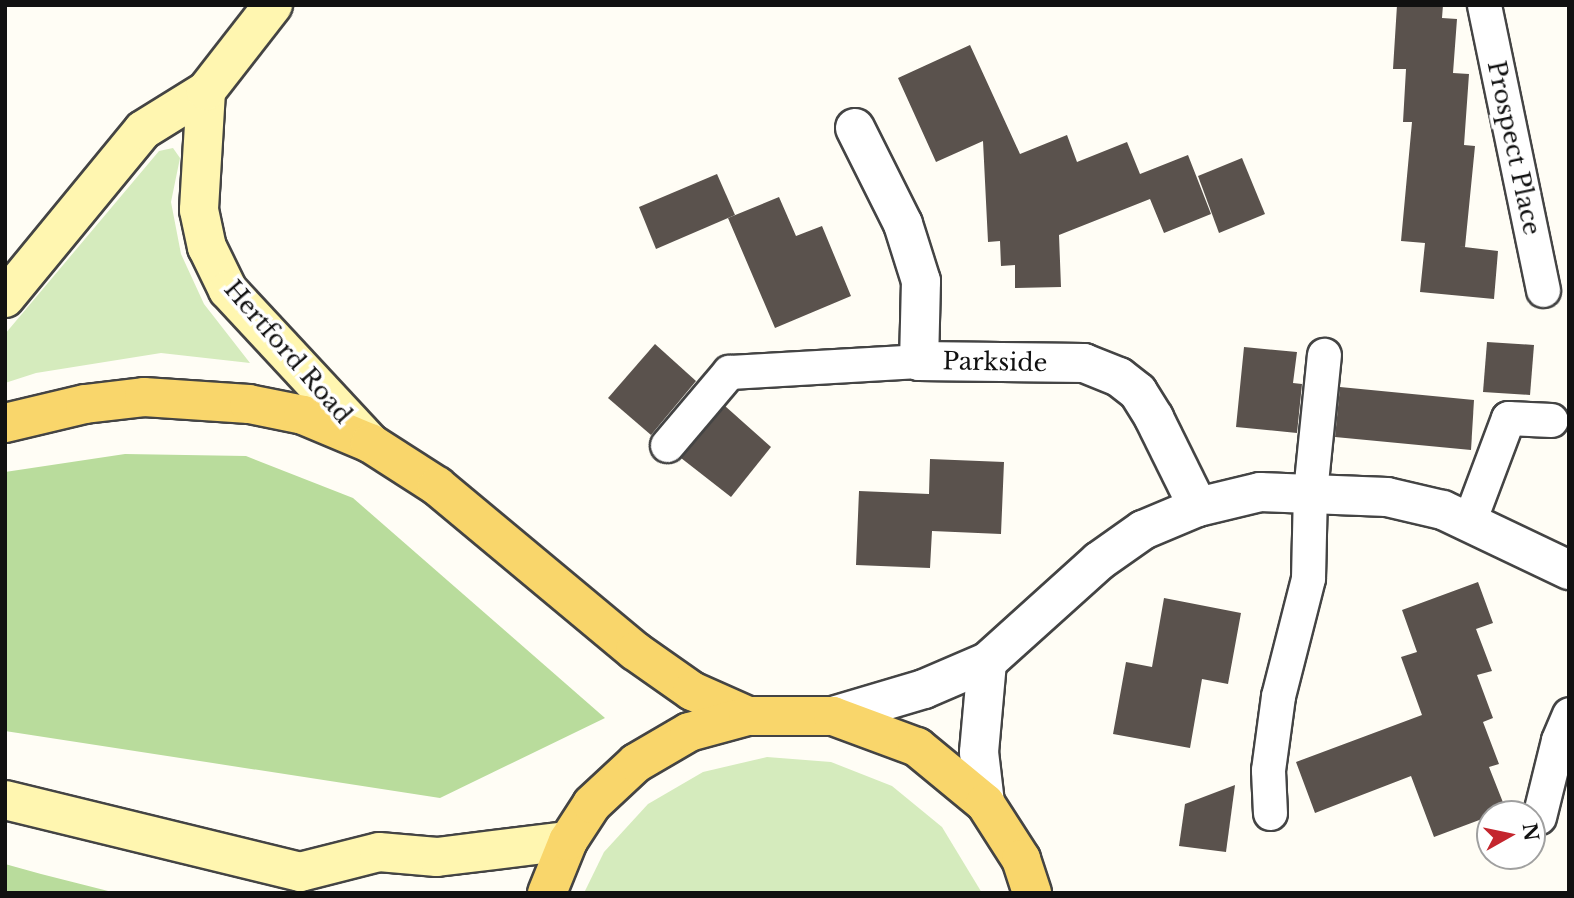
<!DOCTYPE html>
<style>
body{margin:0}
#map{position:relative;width:1574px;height:898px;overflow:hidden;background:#fffdf5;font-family:"Libre Baskerville",serif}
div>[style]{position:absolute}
.green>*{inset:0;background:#d5ebbd}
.forest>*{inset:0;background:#b9dc9c}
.building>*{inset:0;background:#5a524d}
.roads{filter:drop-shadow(2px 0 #444) drop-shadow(-2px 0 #444) drop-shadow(0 2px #444) drop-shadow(0 -2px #444)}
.lane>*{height:33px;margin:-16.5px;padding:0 16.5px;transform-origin:16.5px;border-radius:16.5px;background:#fff}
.street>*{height:38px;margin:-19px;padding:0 19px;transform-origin:19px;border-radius:19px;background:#fff}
.secondary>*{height:38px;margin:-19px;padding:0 19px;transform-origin:19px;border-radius:19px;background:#fff6b0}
.primary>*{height:38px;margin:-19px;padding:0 19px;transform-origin:19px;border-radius:19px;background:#f9d66b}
span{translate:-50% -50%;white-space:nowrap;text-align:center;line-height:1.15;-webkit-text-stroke:7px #fff;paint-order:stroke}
.street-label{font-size:24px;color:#111}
.frame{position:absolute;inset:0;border:7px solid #111;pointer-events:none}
.north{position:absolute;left:1476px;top:800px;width:70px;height:70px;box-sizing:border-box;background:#fff;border:2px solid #a0a0a0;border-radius:50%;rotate:81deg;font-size:19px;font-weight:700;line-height:28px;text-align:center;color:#111}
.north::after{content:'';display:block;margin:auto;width:24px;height:32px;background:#c4262e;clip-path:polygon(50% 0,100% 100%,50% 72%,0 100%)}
</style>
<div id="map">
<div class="green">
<div style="clip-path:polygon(173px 148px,180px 158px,171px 202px,181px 254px,204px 304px,250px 363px,161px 353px,36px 373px,5px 383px,5px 334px,159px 151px)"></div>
<div style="clip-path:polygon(767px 757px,831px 762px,892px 786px,942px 827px,982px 893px,584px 893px,604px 852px,648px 804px,703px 772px)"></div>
</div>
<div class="forest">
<div style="clip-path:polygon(125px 454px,246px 456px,353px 498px,605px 718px,440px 798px,5px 731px,5px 472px)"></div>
<div style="clip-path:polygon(5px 864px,41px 874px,116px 893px,5px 893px)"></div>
</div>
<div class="building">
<div style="clip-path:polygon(1397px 5px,1443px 5px,1442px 18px,1457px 19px,1453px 73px,1469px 74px,1464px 145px,1475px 146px,1465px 247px,1456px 246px,1498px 251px,1494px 299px,1420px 292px,1425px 243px,1401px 241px,1412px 122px,1403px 122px,1406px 69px,1393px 69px)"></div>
<div style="clip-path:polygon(970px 45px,1020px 154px,1067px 135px,1077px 162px,1127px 142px,1140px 174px,1188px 155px,1211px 214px,1164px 233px,1150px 199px,1059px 235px,1061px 287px,1015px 288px,1015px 265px,1001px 266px,1000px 241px,988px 242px,983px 141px,936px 162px,898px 78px)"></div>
<div style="clip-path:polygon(1242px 158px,1265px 214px,1219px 233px,1198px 176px)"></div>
<div style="clip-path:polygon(717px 174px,735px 215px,656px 249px,639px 207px)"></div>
<div style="clip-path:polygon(779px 197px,796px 236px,822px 226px,851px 296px,775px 328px,728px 218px)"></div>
<div style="clip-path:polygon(1487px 342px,1534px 345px,1530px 395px,1483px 392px)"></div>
<div style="clip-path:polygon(655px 344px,696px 381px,651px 435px,608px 398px)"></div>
<div style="clip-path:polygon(1244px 347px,1297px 352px,1293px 383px,1302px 384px,1297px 433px,1236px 427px)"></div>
<div style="clip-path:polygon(1340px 387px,1474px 400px,1471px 450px,1335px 437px)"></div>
<div style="clip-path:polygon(725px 406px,771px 447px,731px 497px,681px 458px)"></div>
<div style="clip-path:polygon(930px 459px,1004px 462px,1001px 534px,932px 531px,930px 568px,856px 565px,859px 491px,929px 494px)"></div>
<div style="clip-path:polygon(1478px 582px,1493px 623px,1476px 629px,1492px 671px,1477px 675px,1493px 718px,1483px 722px,1499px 764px,1489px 767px,1506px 810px,1434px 837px,1411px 776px,1315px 813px,1296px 762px,1422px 715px,1401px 657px,1417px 652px,1402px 610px)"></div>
<div style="clip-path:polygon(1164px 598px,1241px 613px,1228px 684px,1202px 679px,1190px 748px,1113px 734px,1126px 662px,1152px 667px)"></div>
<div style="clip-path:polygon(1235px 785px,1226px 852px,1179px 846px,1185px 804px)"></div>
</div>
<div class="roads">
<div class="lane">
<div style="left:1484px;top:5px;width:291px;rotate:78.3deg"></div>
<div style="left:667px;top:445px;width:96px;rotate:-49.7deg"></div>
<div style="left:729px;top:372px;width:190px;rotate:-3.3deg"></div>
<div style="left:1470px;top:519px;width:108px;rotate:-69.4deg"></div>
<div style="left:1508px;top:418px;width:43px;rotate:2.7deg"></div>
<div style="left:1270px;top:813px;width:43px;rotate:-92.7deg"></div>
<div style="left:1268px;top:770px;width:75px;rotate:-82.3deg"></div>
<div style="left:1278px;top:696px;width:122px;rotate:-75.7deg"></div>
<div style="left:1308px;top:578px;width:86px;rotate:-88.7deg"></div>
<div style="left:1310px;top:492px;width:138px;rotate:-84.2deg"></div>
<div style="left:1539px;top:817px;width:79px;rotate:-76.1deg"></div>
<div style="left:1558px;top:740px;width:28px;rotate:-67deg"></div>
</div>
<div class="street">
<div style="left:855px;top:128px;width:107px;rotate:63.4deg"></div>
<div style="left:903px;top:224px;width:60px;rotate:72.5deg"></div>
<div style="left:921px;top:281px;width:80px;rotate:91.4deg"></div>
<div style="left:919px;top:361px;width:165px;rotate:0.7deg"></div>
<div style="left:1084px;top:363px;width:38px;rotate:22deg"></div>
<div style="left:1119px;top:377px;width:24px;rotate:38deg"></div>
<div style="left:1138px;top:392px;width:31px;rotate:58deg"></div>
<div style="left:1154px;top:418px;width:99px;rotate:63.7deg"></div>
<div style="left:833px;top:716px;width:95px;rotate:-16.5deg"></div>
<div style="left:924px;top:689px;width:69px;rotate:-23.2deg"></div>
<div style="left:987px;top:662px;width:151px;rotate:-42deg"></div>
<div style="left:1099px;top:561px;width:54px;rotate:-35.2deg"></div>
<div style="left:1143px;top:530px;width:60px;rotate:-22.7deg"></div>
<div style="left:1198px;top:507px;width:64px;rotate:-13.6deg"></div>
<div style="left:1260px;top:492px;width:127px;rotate:2.3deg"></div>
<div style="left:1387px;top:497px;width:57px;rotate:13.1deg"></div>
<div style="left:1443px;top:510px;width:140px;rotate:25.5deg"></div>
<div style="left:985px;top:803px;width:51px;rotate:-96.7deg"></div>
<div style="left:979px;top:752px;width:90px;rotate:-84.9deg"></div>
</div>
<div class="secondary">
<div style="left:206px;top:91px;width:119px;rotate:93.4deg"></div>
<div style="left:199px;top:210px;width:38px;rotate:78deg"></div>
<div style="left:207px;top:247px;width:48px;rotate:64deg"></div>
<div style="left:228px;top:290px;width:209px;rotate:47.1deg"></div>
<div style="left:5px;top:298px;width:217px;rotate:-50.6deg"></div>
<div style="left:143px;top:130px;width:74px;rotate:-31.8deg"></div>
<div style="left:206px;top:91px;width:109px;rotate:-52.1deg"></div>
<div style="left:5px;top:800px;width:304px;rotate:13.7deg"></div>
<div style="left:300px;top:872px;width:81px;rotate:-14.2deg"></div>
<div style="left:379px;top:852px;width:58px;rotate:4.9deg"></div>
<div style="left:437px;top:857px;width:132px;rotate:-7deg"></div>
</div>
<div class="primary">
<div style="left:5px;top:423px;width:82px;rotate:-13.4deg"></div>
<div style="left:85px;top:404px;width:59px;rotate:-6.8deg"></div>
<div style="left:144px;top:397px;width:105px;rotate:3.8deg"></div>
<div style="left:249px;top:404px;width:55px;rotate:11.5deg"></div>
<div style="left:303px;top:415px;width:73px;rotate:22.7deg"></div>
<div style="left:370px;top:443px;width:80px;rotate:32.7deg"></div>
<div style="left:437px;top:486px;width:258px;rotate:39.8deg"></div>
<div style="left:635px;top:651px;width:70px;rotate:35.1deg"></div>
<div style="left:692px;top:691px;width:61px;rotate:24.1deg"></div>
<div style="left:547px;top:893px;width:56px;rotate:-68deg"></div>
<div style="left:568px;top:841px;width:44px;rotate:-57deg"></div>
<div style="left:592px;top:804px;width:60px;rotate:-43deg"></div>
<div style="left:636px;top:763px;width:61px;rotate:-30.3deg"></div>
<div style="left:689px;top:732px;width:61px;rotate:-15.2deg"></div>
<div style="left:748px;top:716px;width:85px"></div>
<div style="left:833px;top:716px;width:90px;rotate:20.3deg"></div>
<div style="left:917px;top:747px;width:88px;rotate:39.5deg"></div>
<div style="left:985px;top:803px;width:67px;rotate:57.3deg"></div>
<div style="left:1021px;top:859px;width:36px;rotate:72deg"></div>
</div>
</div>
<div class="street-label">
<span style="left:1514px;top:148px;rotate:78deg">Prospect Place</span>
<span style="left:288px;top:352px;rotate:49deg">Hertford Road</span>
<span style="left:995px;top:362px;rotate:1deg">Parkside</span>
</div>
<div class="frame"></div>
<div class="north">N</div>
</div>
